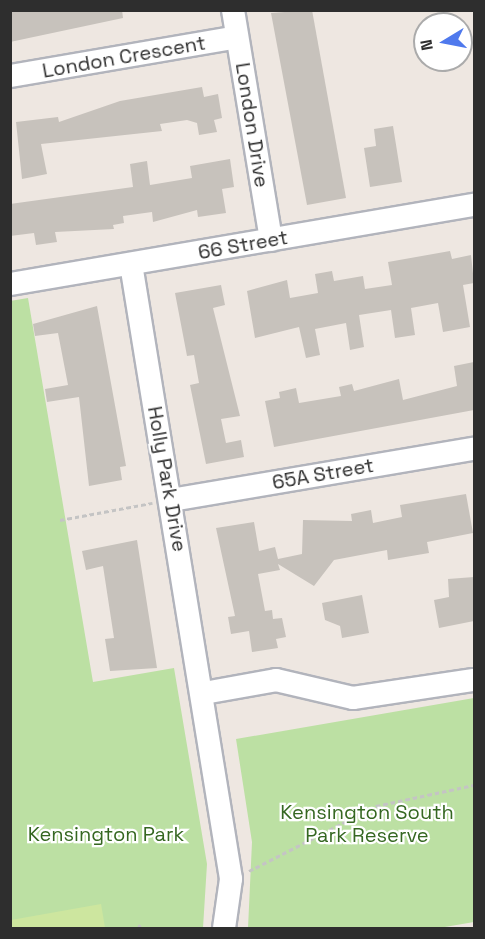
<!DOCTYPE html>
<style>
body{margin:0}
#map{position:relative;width:485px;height:939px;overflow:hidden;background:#eee7e1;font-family:"Space Grotesk",sans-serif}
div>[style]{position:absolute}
.green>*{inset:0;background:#bce0a3}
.pitch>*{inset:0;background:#cde69f}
.building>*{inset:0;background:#c7c2bc}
.path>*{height:3px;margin-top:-1.5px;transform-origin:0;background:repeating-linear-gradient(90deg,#c4c4c4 0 4.5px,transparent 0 7.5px)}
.roads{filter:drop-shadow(2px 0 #b2b4bc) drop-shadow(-2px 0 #b2b4bc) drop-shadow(0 2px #b2b4bc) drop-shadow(0 -2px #b2b4bc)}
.minor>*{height:22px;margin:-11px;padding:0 11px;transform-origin:11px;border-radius:11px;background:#fff}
span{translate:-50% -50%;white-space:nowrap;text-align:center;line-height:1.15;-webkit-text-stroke:4.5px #fff;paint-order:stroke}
.street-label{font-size:20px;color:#2e2e2e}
.park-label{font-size:20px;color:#356721}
.frame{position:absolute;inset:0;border:12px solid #2e2e2e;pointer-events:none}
.north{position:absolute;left:413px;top:12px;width:60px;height:60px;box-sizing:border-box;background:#fff;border:2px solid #ababab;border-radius:50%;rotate:260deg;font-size:16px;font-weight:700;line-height:24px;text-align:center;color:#2e2e2e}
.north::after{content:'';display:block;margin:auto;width:21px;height:27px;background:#4f79ed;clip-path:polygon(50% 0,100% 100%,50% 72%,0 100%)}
</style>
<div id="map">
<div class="green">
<div style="clip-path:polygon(28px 298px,93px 682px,174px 668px,207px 864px,203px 928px,11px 928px,10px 301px)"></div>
<div style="clip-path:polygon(474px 698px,474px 922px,439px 928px,248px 928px,252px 842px,236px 739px)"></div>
</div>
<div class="pitch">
<div style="clip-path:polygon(101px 904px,105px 928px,11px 928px,11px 920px)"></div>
</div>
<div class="building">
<div style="clip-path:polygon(10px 10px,122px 10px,123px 18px,10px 42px)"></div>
<div style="clip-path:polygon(312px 10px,346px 198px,307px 205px,271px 13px)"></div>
<div style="clip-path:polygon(202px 87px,204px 97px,218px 94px,222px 118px,214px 120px,217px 132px,199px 135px,197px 123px,187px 120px,160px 124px,162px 131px,41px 144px,47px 174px,22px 179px,16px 122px,58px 117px,59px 122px,120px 101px)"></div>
<div style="clip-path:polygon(393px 126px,402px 182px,370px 187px,364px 148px,376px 146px,374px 129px)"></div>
<div style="clip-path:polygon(230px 159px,234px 187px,222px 189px,226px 213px,198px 217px,197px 210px,153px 222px,152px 212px,123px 216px,124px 223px,113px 225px,114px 229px,55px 232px,57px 242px,36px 245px,34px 233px,10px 236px,10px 204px,133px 187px,130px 164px,147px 161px,150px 185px,192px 178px,190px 166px)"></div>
<div style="clip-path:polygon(450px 251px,452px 259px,471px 255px,474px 283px,463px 285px,470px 327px,443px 332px,438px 303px,411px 308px,415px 335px,395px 338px,391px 310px,359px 315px,364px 347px,350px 350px,346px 323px,315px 329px,320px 355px,306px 358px,299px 327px,255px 338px,247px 291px,287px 280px,290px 298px,318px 293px,315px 274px,332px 271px,334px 281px,363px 276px,365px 289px,392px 285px,388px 262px)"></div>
<div style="clip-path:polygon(221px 285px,225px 305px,213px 308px,240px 416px,221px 419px,226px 443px,241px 440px,244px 457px,206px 464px,190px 385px,199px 383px,194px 355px,187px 356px,175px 293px)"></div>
<div style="clip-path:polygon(97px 306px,126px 466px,120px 467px,122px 480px,89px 486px,79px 397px,47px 402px,45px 389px,68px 385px,58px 333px,35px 336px,33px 324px)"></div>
<div style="clip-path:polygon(474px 362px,474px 410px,274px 447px,265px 401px,280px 398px,279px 392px,296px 388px,299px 403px,341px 396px,339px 387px,352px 384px,354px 391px,399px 379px,403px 400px,457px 386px,454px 366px)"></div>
<div style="clip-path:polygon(466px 494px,473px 533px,427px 542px,429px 553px,388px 560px,387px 550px,334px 560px,314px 586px,278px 564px,280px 570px,258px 574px,265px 611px,272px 610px,273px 619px,282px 618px,286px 637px,276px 639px,278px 648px,252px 652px,249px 631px,231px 634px,228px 617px,235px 616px,216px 528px,254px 522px,259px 551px,275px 547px,278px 559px,302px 554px,303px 520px,352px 521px,351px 514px,371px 510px,373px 523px,402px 517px,400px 505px)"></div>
<div style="clip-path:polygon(137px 540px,157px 668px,110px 671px,105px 639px,114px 638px,103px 566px,86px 570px,82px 551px)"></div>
<div style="clip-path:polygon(474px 577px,474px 621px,439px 628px,434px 600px,449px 597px,448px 579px)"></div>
<div style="clip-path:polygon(362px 595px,369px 633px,342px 638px,340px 626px,325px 620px,322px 603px)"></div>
</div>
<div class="path">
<div style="left:60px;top:520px;width:94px;rotate:-10.5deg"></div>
<div style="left:249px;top:871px;width:143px;rotate:-27.1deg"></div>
<div style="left:376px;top:806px;width:100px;rotate:-12.1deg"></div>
<div style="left:138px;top:928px;width:4px;rotate:-56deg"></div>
</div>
<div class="roads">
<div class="minor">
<div style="left:233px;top:10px;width:233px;rotate:80.6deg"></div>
<div style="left:10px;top:76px;width:230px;rotate:-9.7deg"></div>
<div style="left:131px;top:264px;width:623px;rotate:80.76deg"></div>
<div style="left:231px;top:879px;width:49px;rotate:98.1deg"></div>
<div style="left:10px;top:284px;width:471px;rotate:-9.7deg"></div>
<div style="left:171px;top:500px;width:307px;rotate:-9.6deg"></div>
<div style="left:204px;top:693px;width:73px;rotate:-10.2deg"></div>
<div style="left:276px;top:680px;width:79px;rotate:13.2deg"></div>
<div style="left:353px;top:698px;width:122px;rotate:-8.5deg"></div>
</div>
</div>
<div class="street-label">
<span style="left:124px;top:57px;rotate:-10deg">London Crescent</span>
<span style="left:252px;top:125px;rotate:81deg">London Drive</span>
<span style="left:243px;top:245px;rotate:-10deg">66 Street</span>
<span style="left:323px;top:474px;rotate:-10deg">65A Street</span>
<span style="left:167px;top:479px;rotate:80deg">Holly Park Drive</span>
</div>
<div class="park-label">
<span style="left:367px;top:824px">Kensington South<br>Park Reserve</span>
<span style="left:106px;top:834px">Kensington Park</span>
</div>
<div class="frame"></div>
<div class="north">N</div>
</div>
